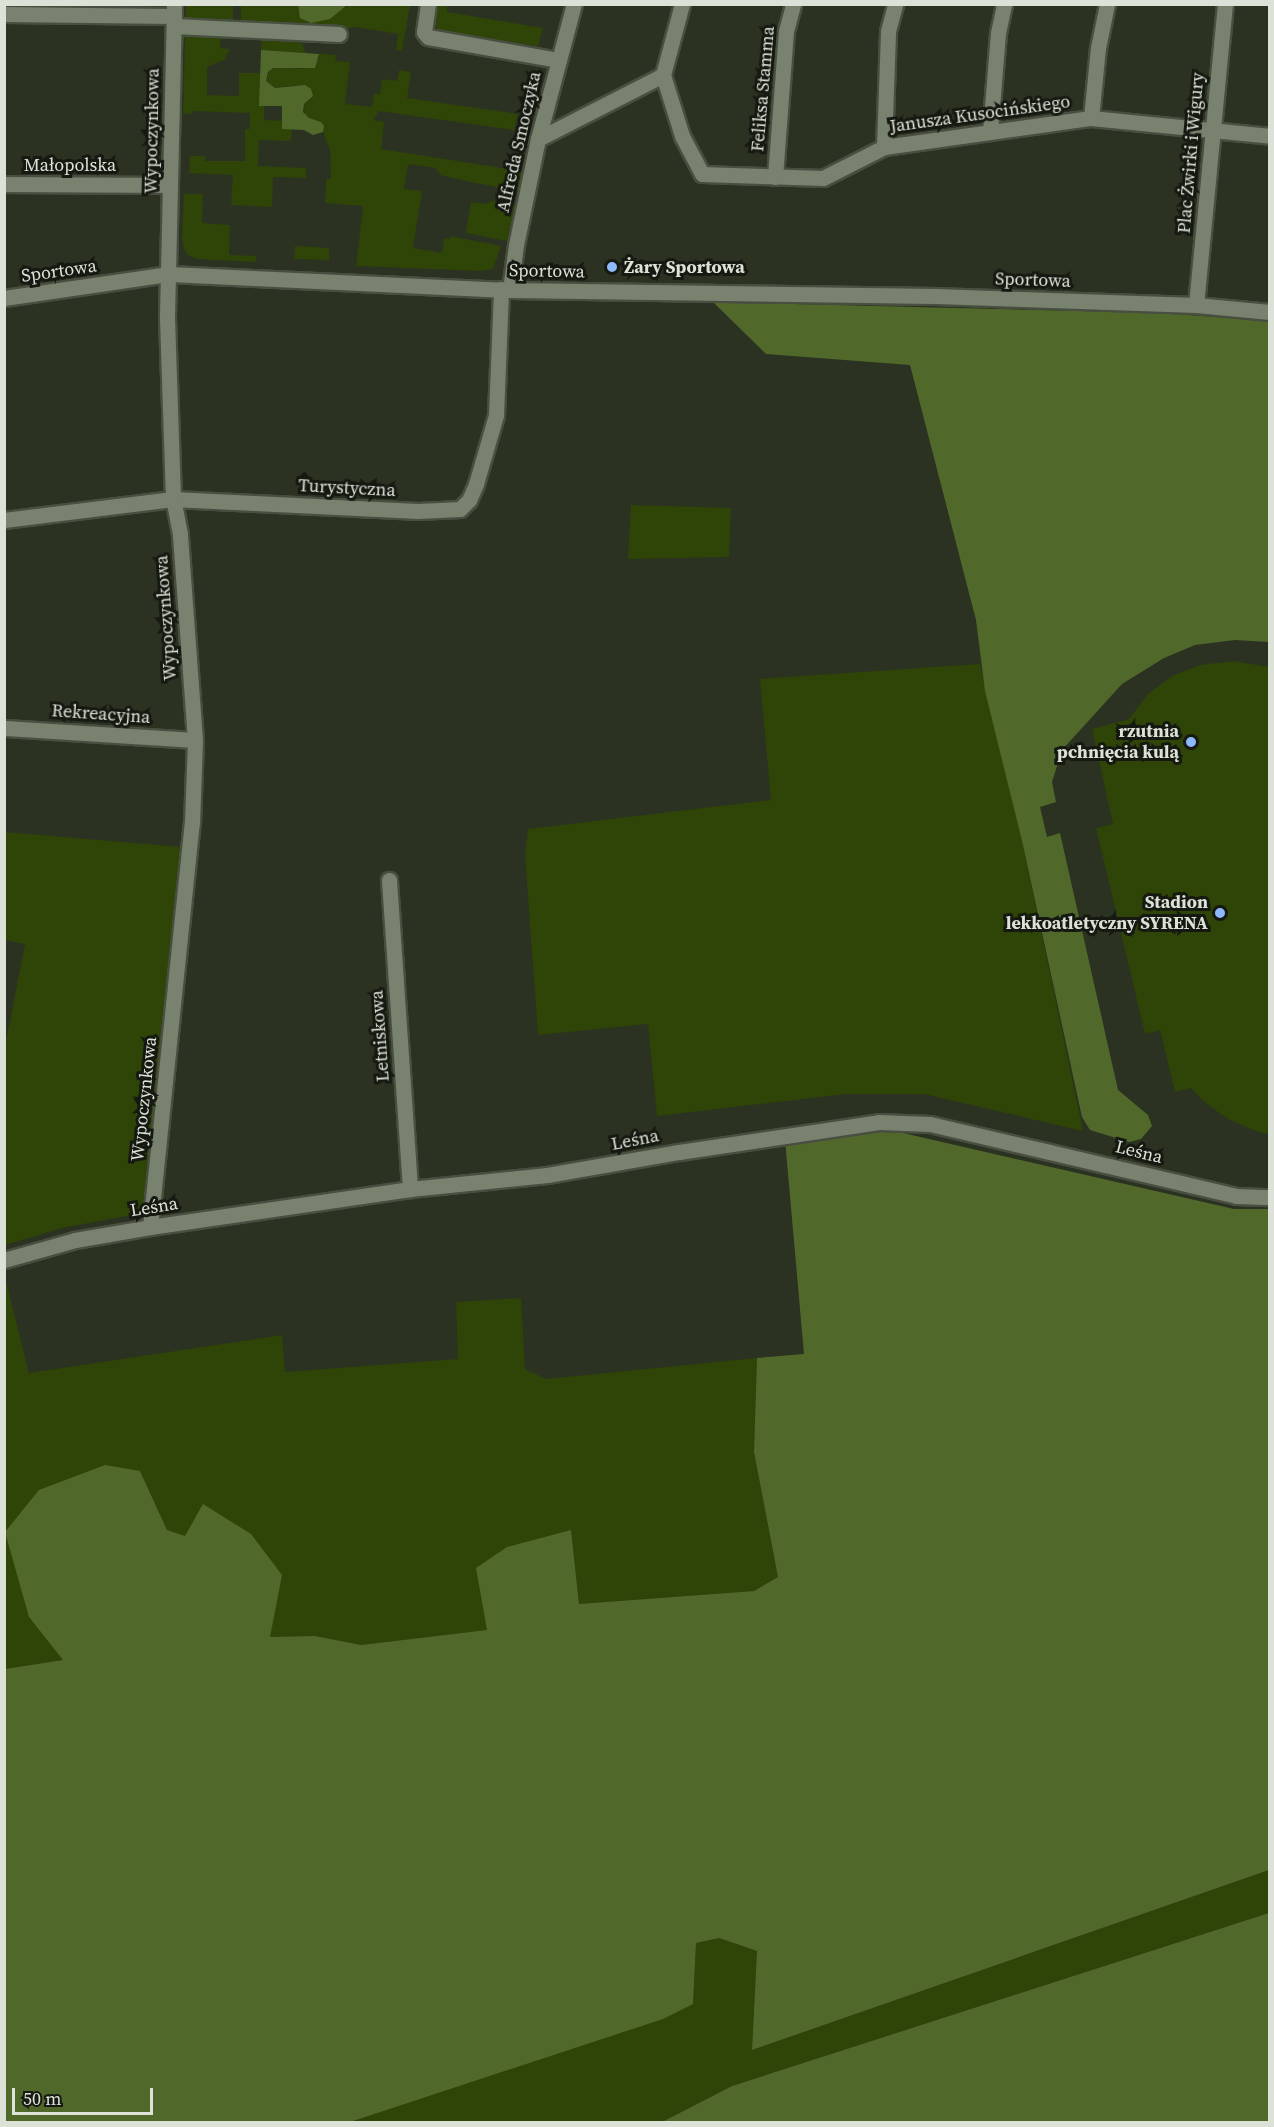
<!DOCTYPE html>
<meta charset="utf-8">
<style>
body{margin:0}
#map{position:relative;width:1274px;height:2127px;overflow:hidden;background:#2b3221;font-family:"Source Serif 4",serif}
div>[style]{position:absolute}
.green>*{inset:0;background:#2f4407}
.forest>*{inset:0;background:#50692b}
.roads{filter:drop-shadow(2px 0 #484e40) drop-shadow(-2px 0 #484e40) drop-shadow(0 2px #484e40) drop-shadow(0 -2px #484e40)}
.minor>*{height:15px;margin:-7.5px;padding:0 7.5px;transform-origin:7.5px;border-radius:7.5px;background:#79826e}
.dots>*{width:16px;height:16px;translate:-50% -50%;box-sizing:border-box;border:3px solid #151911;border-radius:50%}
span{translate:-50% -50%;white-space:nowrap;text-align:center;line-height:1.15;-webkit-text-stroke:6px #151911;paint-order:stroke}
.street-label{font-size:18px;color:#dde2d8}
.poi-label{font-size:18px;color:#dde2d8;font-weight:700}
.left{translate:0 -50%;text-align:left}
.right{translate:-100% -50%;text-align:right}
.frame{position:absolute;inset:0;border:6px solid #dde2d8;pointer-events:none}
.scale{position:absolute;left:12px;top:2088px;width:141px;height:27px;box-sizing:border-box;border:3px solid #dde2d8;border-top:0;padding-left:8px;font-size:18px;line-height:21px;white-space:nowrap;color:#dde2d8;-webkit-text-stroke:4px #151911;paint-order:stroke}
</style>
<div id="map">
<div class="green">
<div style="clip-path:polygon(447px 4px,447px 12px,543px 28px,538px 46px,438px 32px,434px 23px,436px 5px)"></div>
<div style="clip-path:polygon(186px 5px,233px 5px,233px 23px,189px 19px,186px 18px)"></div>
<div style="clip-path:polygon(241px 5px,298px 5px,298px 12px,346px 8px,347px 5px,410px 5px,402px 51px,396px 50px,398px 34px,355px 27px,340px 30px,241px 24px)"></div>
<div style="clip-path:polygon(199px 33px,221px 33px,220px 48px,230px 49px,224px 60px,207px 67px,207px 95px,239px 96px,239px 73px,261px 73px,260px 106px,264px 106px,264px 120px,282px 121px,282px 129px,292px 129px,291px 141px,259px 140px,258px 166px,306px 168px,306px 178px,273px 177px,272px 207px,231px 205px,233px 175px,189px 173px,190px 156px,205px 156px,205px 161px,245px 161px,245px 129px,250px 129px,250px 113px,192px 111px,191px 114px,183px 114px,185px 37px)"></div>
<div style="clip-path:polygon(262px 35px,290px 36px,302px 44px,306px 53px,261px 50px)"></div>
<div style="clip-path:polygon(319px 54px,336px 55px,335px 61px,350px 62px,345px 104px,372px 107px,374px 94px,380px 94px,382px 79px,397px 81px,399px 70px,411px 72px,407px 98px,518px 114px,514px 130px,379px 111px,373px 120px,384px 122px,381px 149px,522px 171px,518px 191px,475px 183px,440px 175px,436px 168px,408px 164px,404px 189px,422px 191px,413px 248px,442px 253px,444px 238px,450px 239px,450px 236px,501px 246px,493px 269px,482px 271px,356px 266px,363px 206px,325px 203px,326px 179px,331px 179px,330px 150px,323px 132px,324px 126px,305px 116px,304px 104px,311px 99px,297px 85px,275px 88px,266px 81px,270px 69px,282px 67px,301px 69px,319px 59px)"></div>
<div style="clip-path:polygon(184px 194px,203px 194px,202px 223px,230px 225px,229px 255px,256px 256px,256px 262px,197px 259px,188px 255px,184px 249px,182px 237px)"></div>
<div style="clip-path:polygon(493px 201px,516px 205px,507px 241px,466px 233px,471px 202px,484px 204px)"></div>
<div style="clip-path:polygon(295px 246px,329px 248px,329px 260px,294px 259px)"></div>
<div style="clip-path:polygon(631px 505px,731px 508px,729px 557px,628px 559px)"></div>
<div style="clip-path:polygon(1233px 661px,1269px 667px,1269px 1134px,1255px 1131px,1228px 1119px,1203px 1101px,1191px 1088px,1175px 1092px,1160px 1030px,1145px 1034px,1096px 828px,1113px 824px,1092px 729px,1129px 719px,1148px 694px,1172px 676px,1200px 665px)"></div>
<div style="clip-path:polygon(980px 664px,1023px 845px,1083px 1131px,924px 1094px,846px 1094px,657px 1116px,648px 1024px,538px 1035px,525px 855px,528px 829px,771px 800px,760px 679px)"></div>
<div style="clip-path:polygon(4px 832px,181px 847px,143px 1213px,62px 1228px,5px 1245px,5px 1047px,25px 944px,5px 940px)"></div>
<div style="clip-path:polygon(4px 1273px,29px 1373px,282px 1335px,285px 1372px,458px 1359px,456px 1302px,521px 1298px,525px 1369px,546px 1379px,757px 1358px,754px 1452px,778px 1577px,754px 1591px,579px 1604px,571px 1530px,488px 1630px,361px 1645px,315px 1636px,269px 1637px,282px 1575px,167px 1530px,140px 1471px,29px 1617px,64px 1660px,5px 1669px)"></div>
<div style="clip-path:polygon(1269px 1870px,1269px 1913px,732px 2086px,662px 2122px,350px 2122px,693px 2004px,696px 1943px,719px 1938px,757px 1951px,752px 2050px)"></div>
</div>
<div class="forest">
<div style="clip-path:polygon(298px 5px,298px 4px,347px 5px,330px 19px,311px 23px,300px 18px)"></div>
<div style="clip-path:polygon(261px 50px,319px 54px,315px 68px,273px 68px,268px 72px,266px 81px,275px 88px,305px 85px,311px 89px,313px 96px,304px 104px,303px 112px,309px 118px,321px 122px,324px 126px,323px 132px,313px 135px,304px 130px,282px 129px,282px 106px,259px 106px)"></div>
<div style="clip-path:polygon(713px 302px,1160px 313px,1269px 321px,1269px 642px,1235px 640px,1195px 645px,1164px 658px,1122px 684px,1062px 750px,1052px 782px,1056px 802px,1040px 807px,1047px 837px,1060px 833px,1118px 1090px,1148px 1115px,1152px 1126px,1141px 1139px,1129px 1142px,1090px 1130px,1082px 1117px,1023px 845px,985px 691px,976px 620px,910px 365px,766px 354px)"></div>
<div style="clip-path:polygon(877px 1127px,1234px 1209px,1269px 1209px,1269px 1870px,752px 2050px,757px 1951px,719px 1938px,696px 1943px,693px 2004px,663px 2019px,350px 2122px,5px 2122px,5px 1669px,63px 1660px,29px 1617px,5px 1532px,39px 1490px,105px 1465px,140px 1471px,167px 1530px,185px 1536px,203px 1504px,251px 1534px,282px 1575px,270px 1637px,315px 1636px,361px 1645px,487px 1630px,476px 1568px,507px 1547px,571px 1530px,579px 1604px,754px 1591px,778px 1577px,754px 1452px,757px 1358px,804px 1354px,785px 1140px)"></div>
<div style="clip-path:polygon(1269px 1913px,1269px 2122px,662px 2122px,732px 2086px)"></div>
</div>
<div class="roads">
<div class="minor">
<div style="left:428px;top:4px;width:28px;rotate:98deg"></div>
<div style="left:424px;top:32px;width:6px;rotate:51deg"></div>
<div style="left:428px;top:37px;width:133px;rotate:10deg"></div>
<div style="left:682px;top:4px;width:73px;rotate:105deg"></div>
<div style="left:663px;top:75px;width:64px;rotate:72.7deg"></div>
<div style="left:682px;top:136px;width:43px;rotate:62.2deg"></div>
<div style="left:702px;top:174px;width:121px;rotate:1.9deg"></div>
<div style="left:823px;top:178px;width:68px;rotate:-26.9deg"></div>
<div style="left:884px;top:147px;width:209px;rotate:-8deg"></div>
<div style="left:1091px;top:118px;width:180px;rotate:5.7deg"></div>
<div style="left:4px;top:14px;width:170px;rotate:0.7deg"></div>
<div style="left:174px;top:26px;width:165px;rotate:2.8deg"></div>
<div style="left:1091px;top:118px;width:70px;rotate:-84.3deg"></div>
<div style="left:1098px;top:48px;width:45px;rotate:-78.4deg"></div>
<div style="left:990px;top:132px;width:99px;rotate:-85.4deg"></div>
<div style="left:998px;top:33px;width:30px;rotate:-78deg"></div>
<div style="left:538px;top:139px;width:140px;rotate:-27.1deg"></div>
<div style="left:884px;top:147px;width:116px;rotate:-88deg"></div>
<div style="left:888px;top:31px;width:28px;rotate:-75deg"></div>
<div style="left:775px;top:177px;width:146px;rotate:-85.7deg"></div>
<div style="left:786px;top:31px;width:28px;rotate:-75deg"></div>
<div style="left:4px;top:184px;width:166px;rotate:0.3deg"></div>
<div style="left:510px;top:290px;width:45px;rotate:-82.4deg"></div>
<div style="left:516px;top:245px;width:108px;rotate:-78.3deg"></div>
<div style="left:538px;top:139px;width:140px;rotate:-75.1deg"></div>
<div style="left:4px;top:298px;width:167px;rotate:-8.3deg"></div>
<div style="left:169px;top:274px;width:341px;rotate:2.7deg"></div>
<div style="left:510px;top:290px;width:425px;rotate:0.8deg"></div>
<div style="left:935px;top:296px;width:261px;rotate:2deg"></div>
<div style="left:1196px;top:305px;width:74px;rotate:5.4deg"></div>
<div style="left:1196px;top:305px;width:302px;rotate:-84.5deg"></div>
<div style="left:4px;top:520px;width:170px;rotate:-7.1deg"></div>
<div style="left:173px;top:499px;width:245px;rotate:2.8deg"></div>
<div style="left:418px;top:511px;width:42px;rotate:-2.7deg"></div>
<div style="left:460px;top:509px;width:13px;rotate:-45deg"></div>
<div style="left:469px;top:500px;width:17px;rotate:-66deg"></div>
<div style="left:476px;top:484px;width:72px;rotate:-73.8deg"></div>
<div style="left:496px;top:415px;width:126px;rotate:-87.7deg"></div>
<div style="left:4px;top:728px;width:191px;rotate:3.6deg"></div>
<div style="left:389px;top:880px;width:310px;rotate:86.1deg"></div>
<div style="left:150px;top:1227px;width:406px;rotate:-84.1deg"></div>
<div style="left:192px;top:823px;width:83px;rotate:-87.9deg"></div>
<div style="left:195px;top:740px;width:207px;rotate:-94.2deg"></div>
<div style="left:180px;top:534px;width:36px;rotate:-101deg"></div>
<div style="left:173px;top:499px;width:182px;rotate:-91.9deg"></div>
<div style="left:167px;top:317px;width:313px;rotate:-88.7deg"></div>
<div style="left:4px;top:1260px;width:74px;rotate:-15.7deg"></div>
<div style="left:75px;top:1240px;width:76px;rotate:-9.8deg"></div>
<div style="left:150px;top:1227px;width:263px;rotate:-8.3deg"></div>
<div style="left:410px;top:1189px;width:138px;rotate:-5.8deg"></div>
<div style="left:547px;top:1175px;width:134px;rotate:-9.9deg"></div>
<div style="left:679px;top:1152px;width:202px;rotate:-8.5deg"></div>
<div style="left:879px;top:1122px;width:51px;rotate:2.2deg"></div>
<div style="left:930px;top:1124px;width:314px;rotate:13.2deg"></div>
<div style="left:1236px;top:1196px;width:34px;rotate:2deg"></div>
</div>
</div>
<div class="dots">
<div style="left:612px;top:267px;background:#8eb9fd"></div>
<div style="left:1191px;top:742px;background:#8eb9fd"></div>
<div style="left:1220px;top:913px;background:#8eb9fd"></div>
</div>
<div class="street-label">
<span style="left:763px;top:89px;rotate:-85deg">Feliksa Stamma</span>
<span style="left:980px;top:114px;rotate:-8deg">Janusza Kusocińskiego</span>
<span style="left:152px;top:131px;rotate:-89deg">Wypoczynkowa</span>
<span style="left:519px;top:142px;rotate:-77deg">Alfreda Smoczyka</span>
<span style="left:1191px;top:153px;rotate:-85deg">Plac Żwirki i Wigury</span>
<span style="left:70px;top:165px">Małopolska</span>
<span style="left:59px;top:271px;rotate:-8deg">Sportowa</span>
<span style="left:547px;top:271px;rotate:1deg">Sportowa</span>
<span style="left:1033px;top:280px;rotate:2deg">Sportowa</span>
<span style="left:347px;top:488px;rotate:3deg">Turystyczna</span>
<span style="left:166px;top:618px;rotate:-94deg">Wypoczynkowa</span>
<span style="left:101px;top:714px;rotate:4deg">Rekreacyjna</span>
<span style="left:380px;top:1036px;rotate:-94deg">Letniskowa</span>
<span style="left:144px;top:1099px;rotate:-84deg">Wypoczynkowa</span>
<span style="left:635px;top:1140px;rotate:-11deg">Leśna</span>
<span style="left:1139px;top:1152px;rotate:14deg">Leśna</span>
<span style="left:154px;top:1207px;rotate:-9deg">Leśna</span>
</div>
<div class="poi-label">
<span class="left" style="left:624px;top:267px">Żary Sportowa</span>
<span class="right" style="left:1179px;top:742px">rzutnia<br>pchnięcia kulą</span>
<span class="right" style="left:1208px;top:913px">Stadion<br>lekkoatletyczny SYRENA</span>
</div>
<div class="frame"></div>
<div class="scale">50 m</div>
</div>
